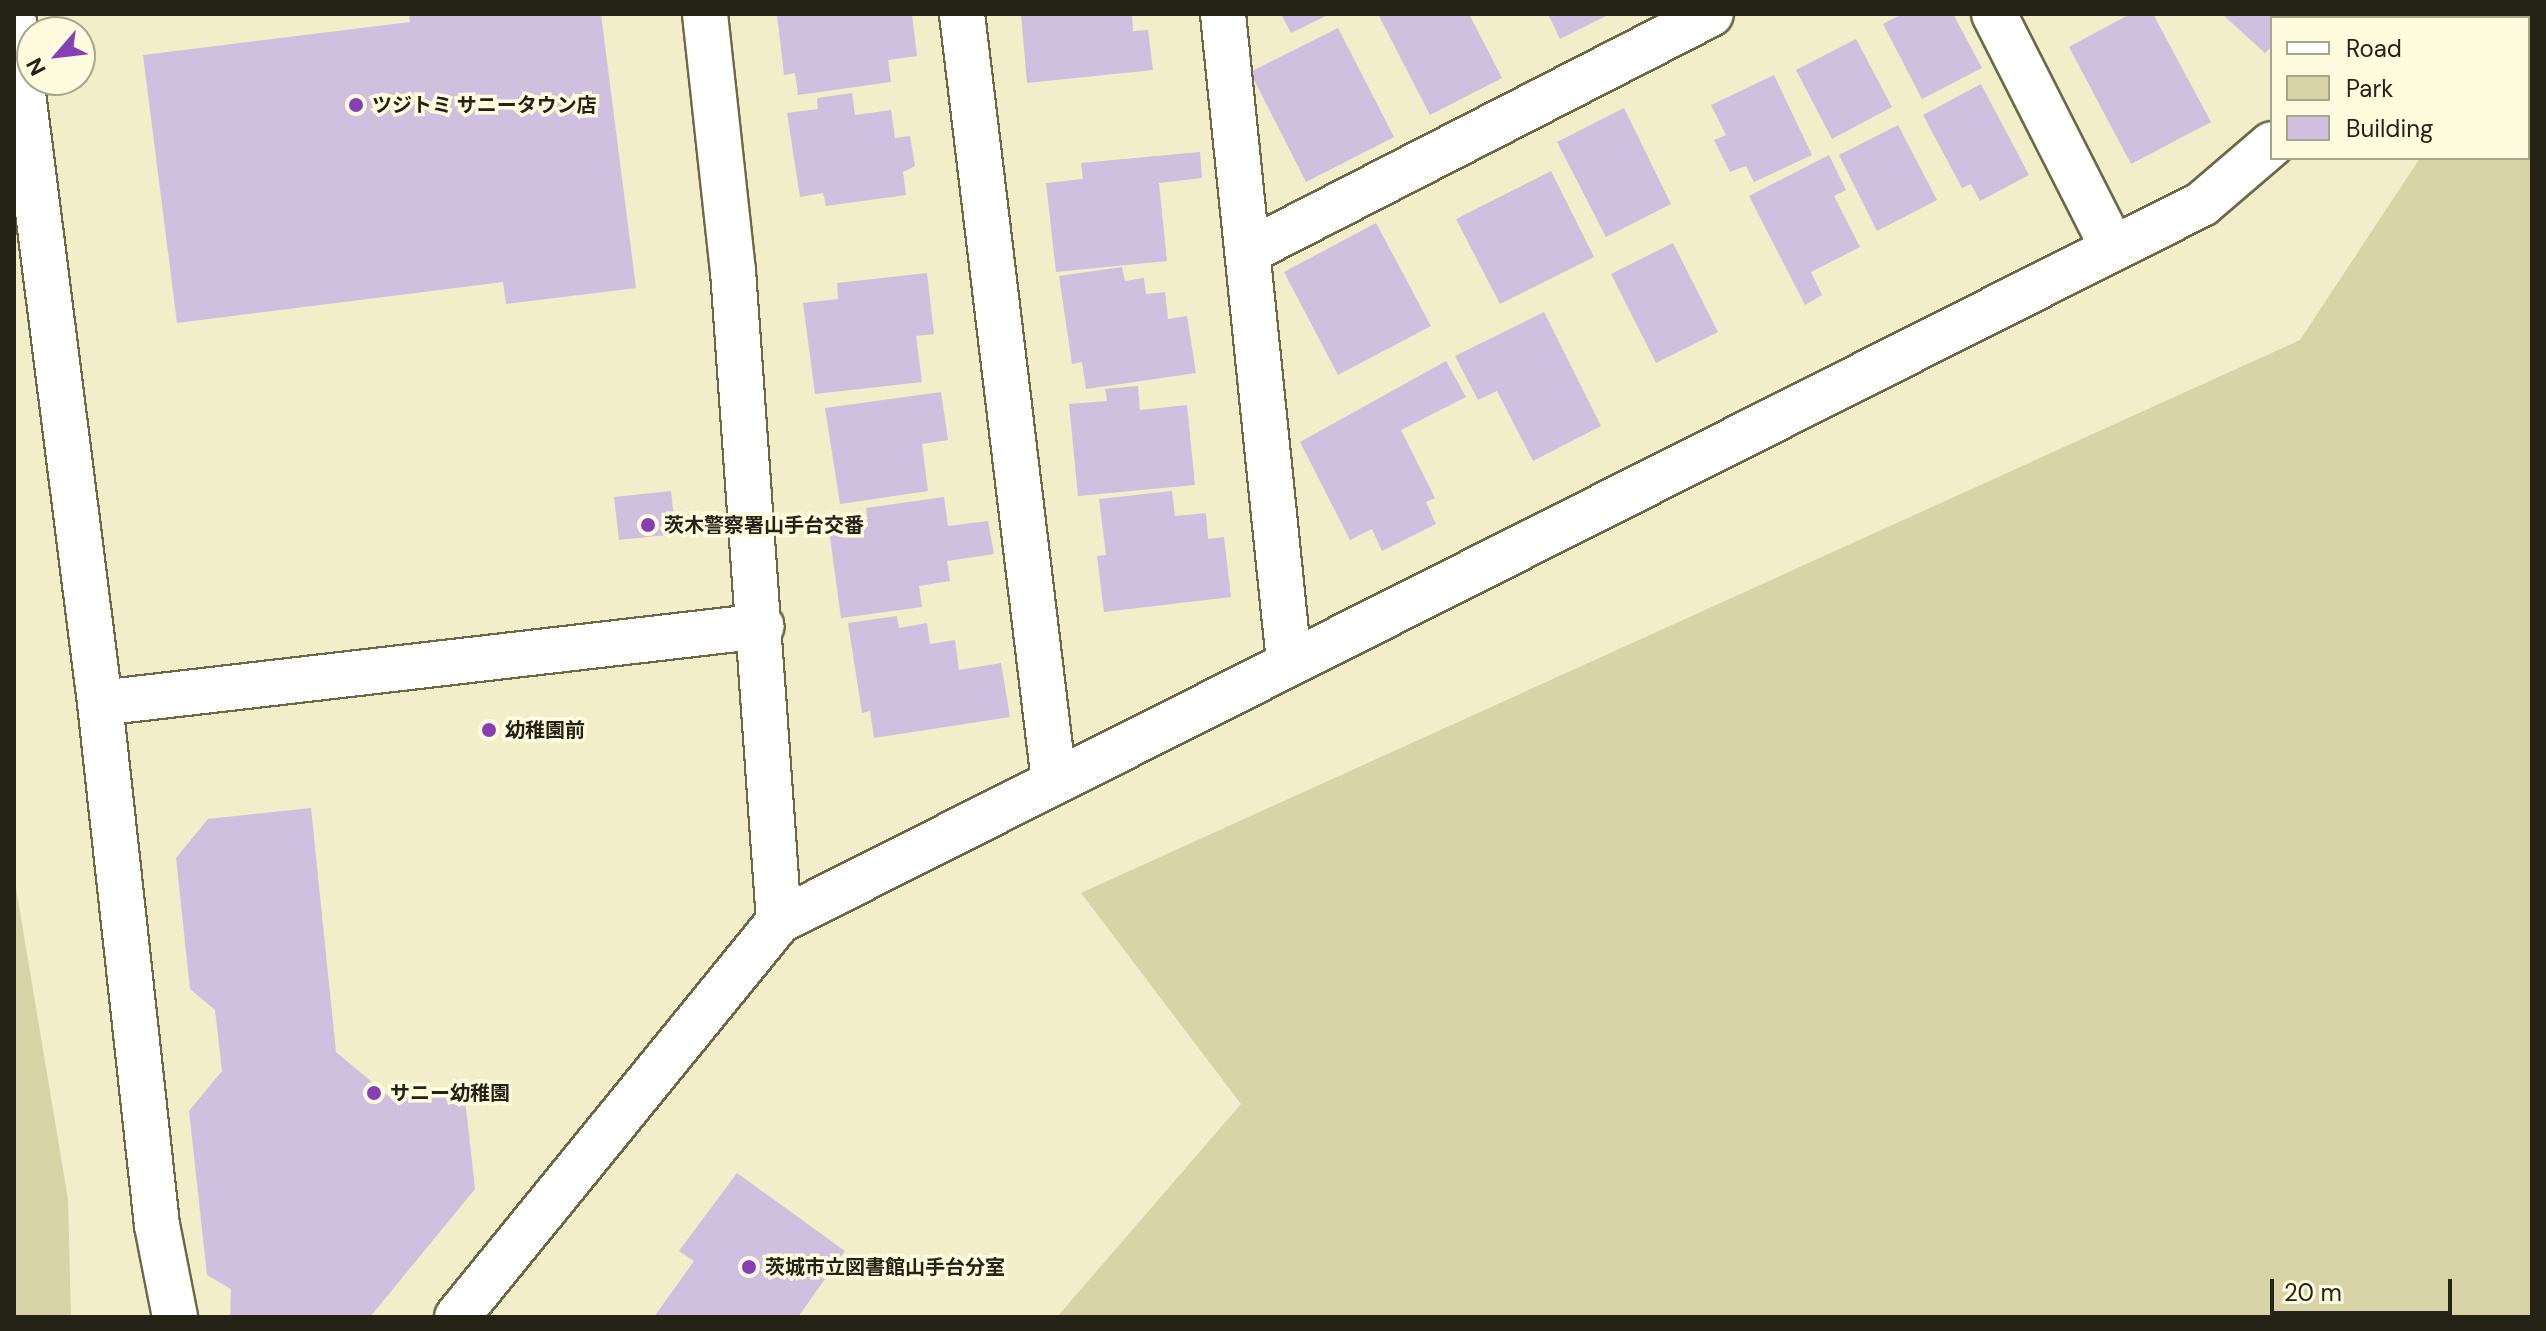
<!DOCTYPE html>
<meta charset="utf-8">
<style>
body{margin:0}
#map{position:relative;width:2546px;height:1331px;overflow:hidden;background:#f2eeca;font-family:"DM Sans","Noto Sans JP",sans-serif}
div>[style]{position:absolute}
.green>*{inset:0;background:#d8d4a8}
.building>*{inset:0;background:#d1bfdf}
.roads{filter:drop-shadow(2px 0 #6c6848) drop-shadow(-2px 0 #6c6848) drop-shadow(0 2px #6c6848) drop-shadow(0 -2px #6c6848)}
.minor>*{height:44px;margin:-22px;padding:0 22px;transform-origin:22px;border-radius:22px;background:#fff}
.dots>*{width:22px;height:22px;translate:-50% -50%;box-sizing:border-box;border:4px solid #fefbde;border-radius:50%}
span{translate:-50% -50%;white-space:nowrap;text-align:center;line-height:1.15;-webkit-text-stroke:7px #fefbde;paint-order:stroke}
.poi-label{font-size:20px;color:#252315;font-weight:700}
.left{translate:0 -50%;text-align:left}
.frame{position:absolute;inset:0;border:16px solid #252315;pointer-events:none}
.legend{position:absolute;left:2270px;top:16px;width:260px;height:144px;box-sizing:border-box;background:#fefbde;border:2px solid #a7a58e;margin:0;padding:10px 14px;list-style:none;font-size:24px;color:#252315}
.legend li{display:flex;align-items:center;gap:16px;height:40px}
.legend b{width:40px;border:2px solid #a7a58e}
.north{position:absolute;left:16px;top:16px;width:80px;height:80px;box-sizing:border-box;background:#fefbde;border:2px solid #a7a58e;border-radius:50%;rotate:242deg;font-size:22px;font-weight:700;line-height:32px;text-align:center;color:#252315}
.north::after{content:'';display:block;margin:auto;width:28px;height:36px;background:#8740b3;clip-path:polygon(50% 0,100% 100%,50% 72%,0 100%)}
.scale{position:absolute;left:2270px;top:1279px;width:182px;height:36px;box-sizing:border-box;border:4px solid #252315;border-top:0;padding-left:10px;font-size:24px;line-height:28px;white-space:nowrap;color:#252315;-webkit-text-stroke:6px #fefbde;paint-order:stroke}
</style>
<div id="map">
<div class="green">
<div style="clip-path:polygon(2515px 14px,2532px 14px,2532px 1317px,1057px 1317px,1241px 1104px,1081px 893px,2300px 340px,2420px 158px,2528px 158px,2528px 18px,2512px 18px)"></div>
<div style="clip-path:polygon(14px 876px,68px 1199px,71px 1317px,14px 1317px)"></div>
</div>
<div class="building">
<div style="clip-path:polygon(409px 14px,601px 14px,636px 288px,506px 304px,503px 282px,177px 323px,143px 55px,410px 22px)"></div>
<div style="clip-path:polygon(777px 14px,912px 14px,917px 56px,888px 60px,891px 82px,798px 95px,795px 73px,784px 75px)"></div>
<div style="clip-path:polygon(1021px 14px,1132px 14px,1133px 31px,1148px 30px,1153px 70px,1027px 83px)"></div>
<div style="clip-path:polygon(1281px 14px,1330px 14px,1291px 33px)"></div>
<div style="clip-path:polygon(1378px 14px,1469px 14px,1502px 78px,1430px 115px)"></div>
<div style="clip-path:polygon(1548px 14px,1610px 14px,1560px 39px)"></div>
<div style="clip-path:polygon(1902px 14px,1953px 14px,1982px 68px,1922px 99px,1883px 24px)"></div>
<div style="clip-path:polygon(2130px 14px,2153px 14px,2211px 122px,2131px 164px,2069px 47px)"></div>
<div style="clip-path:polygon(2222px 14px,2301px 14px,2272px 18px,2272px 46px,2265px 53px)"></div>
<div style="clip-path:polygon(1338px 28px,1394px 137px,1306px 182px,1250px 72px)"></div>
<div style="clip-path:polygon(1856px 39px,1892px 107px,1832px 139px,1796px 70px)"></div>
<div style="clip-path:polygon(1774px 75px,1812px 155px,1754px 182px,1746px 166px,1730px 172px,1714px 140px,1726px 135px,1711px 105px)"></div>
<div style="clip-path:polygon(1981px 84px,2029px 175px,1980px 201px,1971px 184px,1962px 188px,1923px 115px)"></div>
<div style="clip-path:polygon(852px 93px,855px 115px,891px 110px,895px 138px,910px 136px,915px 166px,903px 172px,906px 195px,826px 206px,823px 193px,800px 197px,787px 113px,818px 109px,817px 98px)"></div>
<div style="clip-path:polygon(1624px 108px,1671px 204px,1606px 237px,1557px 142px)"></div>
<div style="clip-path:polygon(1898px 125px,1937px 200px,1877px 231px,1839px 155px)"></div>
<div style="clip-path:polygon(1200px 152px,1202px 178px,1159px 183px,1167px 261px,1056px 272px,1046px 183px,1083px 179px,1081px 163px)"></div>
<div style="clip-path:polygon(1829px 155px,1846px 190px,1834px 196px,1860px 247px,1811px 272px,1822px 295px,1805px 305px,1749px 196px)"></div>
<div style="clip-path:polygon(1551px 171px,1594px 257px,1500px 304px,1456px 219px)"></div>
<div style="clip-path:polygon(1376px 223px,1431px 326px,1338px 375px,1284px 272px)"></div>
<div style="clip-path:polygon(1673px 243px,1718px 332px,1656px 363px,1611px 274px)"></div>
<div style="clip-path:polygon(1122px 267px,1125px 281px,1144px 278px,1146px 294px,1165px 292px,1168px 319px,1187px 316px,1196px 373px,1086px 389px,1082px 362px,1072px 364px,1059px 276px)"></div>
<div style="clip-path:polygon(927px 273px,934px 334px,916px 336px,922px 382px,815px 394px,803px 303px,838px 299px,837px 283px)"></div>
<div style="clip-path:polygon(1544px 312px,1601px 426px,1533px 461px,1497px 391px,1478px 400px,1455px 356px)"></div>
<div style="clip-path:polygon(1446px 361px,1466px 397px,1401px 430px,1435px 498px,1426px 502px,1436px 524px,1382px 551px,1372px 529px,1350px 540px,1300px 442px)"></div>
<div style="clip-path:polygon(1138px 386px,1140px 410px,1187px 405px,1195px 485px,1078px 496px,1069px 404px,1107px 401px,1105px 389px)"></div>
<div style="clip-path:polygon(941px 392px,948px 440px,922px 444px,928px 491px,840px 504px,825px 408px)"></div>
<div style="clip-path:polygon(671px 491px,676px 534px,619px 540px,614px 497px)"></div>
<div style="clip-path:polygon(1172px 491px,1175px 516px,1206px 513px,1208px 539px,1224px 537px,1231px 597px,1104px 612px,1097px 556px,1106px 555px,1099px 499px)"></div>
<div style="clip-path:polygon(944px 497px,948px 526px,988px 521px,994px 554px,947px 561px,950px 581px,919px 586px,922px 607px,841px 618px,828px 523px,867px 517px,866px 508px)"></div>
<div style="clip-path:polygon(897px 616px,899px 628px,927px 623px,930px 644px,955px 640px,959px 670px,1001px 663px,1010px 717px,874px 738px,870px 711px,862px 713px,848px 623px)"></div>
<div style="clip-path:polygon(311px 808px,336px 1052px,391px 1098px,464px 1090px,475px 1189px,370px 1317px,230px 1317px,231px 1289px,207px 1275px,189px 1111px,222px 1071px,215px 1010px,190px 989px,176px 858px,208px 819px)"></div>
<div style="clip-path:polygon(737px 1173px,845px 1251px,798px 1317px,654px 1317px,694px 1261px,679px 1251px)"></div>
</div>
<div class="roads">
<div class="minor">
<div style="left:705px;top:14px;width:259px;rotate:83.8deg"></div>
<div style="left:733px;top:271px;width:652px;rotate:85.95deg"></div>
<div style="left:962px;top:14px;width:772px;rotate:83.16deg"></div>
<div style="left:1223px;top:14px;width:650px;rotate:84.18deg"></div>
<div style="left:1994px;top:14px;width:263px;rotate:63.1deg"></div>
<div style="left:2376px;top:18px;width:5px;rotate:-53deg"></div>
<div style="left:14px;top:22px;width:686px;rotate:82.8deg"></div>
<div style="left:100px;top:703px;width:525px;rotate:83.77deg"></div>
<div style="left:157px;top:1225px;width:94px;rotate:78.9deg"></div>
<div style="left:1249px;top:251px;width:519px;rotate:-27.16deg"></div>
<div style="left:100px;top:703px;width:666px;rotate:-6.63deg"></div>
<div style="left:457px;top:1317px;width:510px;rotate:-50.88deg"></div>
<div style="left:779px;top:921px;width:1593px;rotate:-26.74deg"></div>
<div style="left:2202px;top:204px;width:92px;rotate:-40.6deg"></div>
</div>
</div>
<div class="dots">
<div style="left:356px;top:105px;background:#8740b3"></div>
<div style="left:648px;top:525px;background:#8740b3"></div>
<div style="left:489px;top:730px;background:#8740b3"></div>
<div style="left:374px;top:1093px;background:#8740b3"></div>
<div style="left:749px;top:1267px;background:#8740b3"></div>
</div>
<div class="poi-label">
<span class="left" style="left:372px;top:105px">ツジトミ サニータウン店</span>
<span class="left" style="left:664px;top:525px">茨木警察署山手台交番</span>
<span class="left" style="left:505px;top:730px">幼稚園前</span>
<span class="left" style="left:390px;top:1093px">サニー幼稚園</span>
<span class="left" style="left:765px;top:1267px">茨城市立図書館山手台分室</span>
</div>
<div class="frame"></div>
<ul class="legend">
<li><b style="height:10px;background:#fff"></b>Road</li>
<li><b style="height:22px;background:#d8d4a8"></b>Park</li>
<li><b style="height:22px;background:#d1bfdf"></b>Building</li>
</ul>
<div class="north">N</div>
<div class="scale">20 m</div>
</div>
